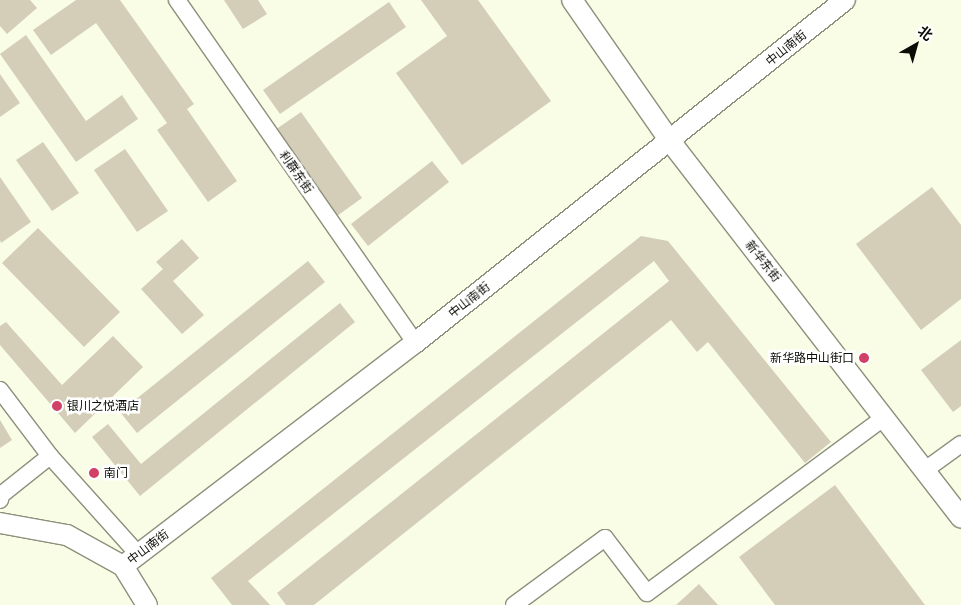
<!DOCTYPE html>
<meta charset="utf-8">
<style>
body{margin:0}
#map{position:relative;width:961px;height:605px;overflow:hidden;background:#f9fde6;font-family:"PT Sans Narrow","Noto Sans SC",sans-serif}
div>[style]{position:absolute}
.building>*{inset:0;background:#d4ceb8}
.roads{filter:drop-shadow(1px 0 #8d907c) drop-shadow(-1px 0 #8d907c) drop-shadow(0 1px #8d907c) drop-shadow(0 -1px #8d907c)}
.minor>*{height:16px;margin:-8px;padding:0 8px;transform-origin:8px;border-radius:8px;background:#fff}
.tertiary>*{height:20px;margin:-10px;padding:0 10px;transform-origin:10px;border-radius:10px;background:#fff}
.dots>*{width:14px;height:14px;translate:-50% -50%;box-sizing:border-box;border:2px solid #fff;border-radius:50%}
span{translate:-50% -50%;white-space:nowrap;text-align:center;line-height:1.15;-webkit-text-stroke:5px #fff;paint-order:stroke}
.street-label{font-size:12px;color:#0c0d06}
.poi-label{font-size:12px;color:#0c0d06}
.right{translate:-100% -50%;text-align:right}
.left{translate:0 -50%;text-align:left}
.north{position:absolute;left:891px;top:20px;width:50px;height:50px;-webkit-text-stroke:4px #fff;paint-order:stroke;rotate:38deg;font-size:14px;font-weight:700;line-height:20px;text-align:center;color:#0c0d06}
.north::after{content:'';display:block;margin:auto;width:18px;height:22px;background:#0c0d06;clip-path:polygon(50% 0,100% 100%,50% 72%,0 100%)}
</style>
<div id="map">
<div class="building">
<div style="clip-path:polygon(0 0,30px 0,37px 8px,7px 34px,0 26px)"></div>
<div style="clip-path:polygon(76px 0,120px 0,194px 104px,187px 109px,237px 181px,208px 202px,157px 130px,167px 123px,96px 23px,51px 55px,33px 30px)"></div>
<div style="clip-path:polygon(224px 0,258px 0,267px 14px,243px 29px)"></div>
<div style="clip-path:polygon(421px 0,478px 0,551px 101px,462px 165px,396px 73px,447px 36px)"></div>
<div style="clip-path:polygon(389px 2px,406px 27px,280px 114px,263px 90px)"></div>
<div style="clip-path:polygon(26px 35px,86px 121px,122px 95px,138px 119px,76px 162px,0 54px)"></div>
<div style="clip-path:polygon(0 74px,20px 103px,0 117px)"></div>
<div style="clip-path:polygon(301px 112px,362px 198px,337px 216px,275px 130px)"></div>
<div style="clip-path:polygon(43px 142px,79px 193px,52px 211px,16px 160px)"></div>
<div style="clip-path:polygon(125px 149px,168px 211px,137px 232px,94px 170px)"></div>
<div style="clip-path:polygon(432px 161px,449px 182px,368px 246px,351px 224px)"></div>
<div style="clip-path:polygon(0 177px,31px 222px,1px 243px,0 240px)"></div>
<div style="clip-path:polygon(932px 187px,961px 225px,961px 299px,921px 330px,856px 244px)"></div>
<div style="clip-path:polygon(38px 228px,120px 312px,84px 347px,2px 263px)"></div>
<div style="clip-path:polygon(641px 236px,668px 241px,831px 442px,805px 463px,708px 342px,697px 352px,671px 320px,314px 605px,286px 605px,277px 593px,669px 281px,654px 261px,248px 581px,270px 605px,232px 605px,211px 578px)"></div>
<div style="clip-path:polygon(182px 239px,199px 258px,173px 281px,204px 315px,182px 334px,141px 289px,163px 269px,156px 262px)"></div>
<div style="clip-path:polygon(308px 261px,325px 282px,137px 433px,120px 412px)"></div>
<div style="clip-path:polygon(340px 303px,355px 322px,140px 496px,92px 437px,108px 424px,141px 464px)"></div>
<div style="clip-path:polygon(6px 322px,62px 385px,113px 336px,143px 367px,75px 433px,0 345px,0 326px)"></div>
<div style="clip-path:polygon(961px 340px,961px 406px,953px 412px,921px 370px)"></div>
<div style="clip-path:polygon(0 420px,12px 440px,0 448px)"></div>
<div style="clip-path:polygon(835px 485px,925px 605px,775px 605px,739px 557px)"></div>
<div style="clip-path:polygon(699px 584px,718px 605px,676px 605px)"></div>
</div>
<div class="roads">
<div class="minor">
<div style="left:177px;top:0;width:417px;rotate:55.2deg"></div>
<div style="left:0;top:390px;width:83px;rotate:52.9deg"></div>
<div style="left:50px;top:456px;width:63px;rotate:141.5deg"></div>
<div style="left:1px;top:495px;width:5px;rotate:101deg"></div>
<div style="left:50px;top:456px;width:132px;rotate:48.1deg"></div>
<div style="left:925px;top:470px;width:44px;rotate:-35.8deg"></div>
<div style="left:514px;top:605px;width:113px;rotate:-36.4deg"></div>
<div style="left:605px;top:538px;width:69px;rotate:52.6deg"></div>
<div style="left:647px;top:593px;width:296px;rotate:-36.5deg"></div>
</div>
<div class="tertiary">
<div style="left:572px;top:0;width:172px;rotate:55.2deg"></div>
<div style="left:670px;top:141px;width:476px;rotate:52.3deg"></div>
<div style="left:0;top:523px;width:68px;rotate:10.2deg"></div>
<div style="left:67px;top:535px;width:64px;rotate:29deg"></div>
<div style="left:147px;top:605px;width:46px;rotate:-121.6deg"></div>
<div style="left:123px;top:566px;width:367px;rotate:-37.4deg"></div>
<div style="left:415px;top:343px;width:550px;rotate:-38.58deg"></div>
</div>
</div>
<div class="dots">
<div style="left:864px;top:358px;background:#d04165"></div>
<div style="left:57px;top:406px;background:#d04165"></div>
<div style="left:94px;top:473px;background:#d04165"></div>
</div>
<div class="street-label">
<span style="left:786px;top:48px;rotate:-39deg">中山南街</span>
<span style="left:296px;top:172px;rotate:55deg">利群东街</span>
<span style="left:763px;top:261px;rotate:52deg">新华东街</span>
<span style="left:469px;top:300px;rotate:-38deg">中山南街</span>
<span style="left:148px;top:547px;rotate:-37deg">中山南街</span>
</div>
<div class="poi-label">
<span class="right" style="left:854px;top:358px">新华路中山街口</span>
<span class="left" style="left:67px;top:406px">银川之悦酒店</span>
<span class="left" style="left:104px;top:473px">南门</span>
</div>
<div class="north">北</div>
</div>
